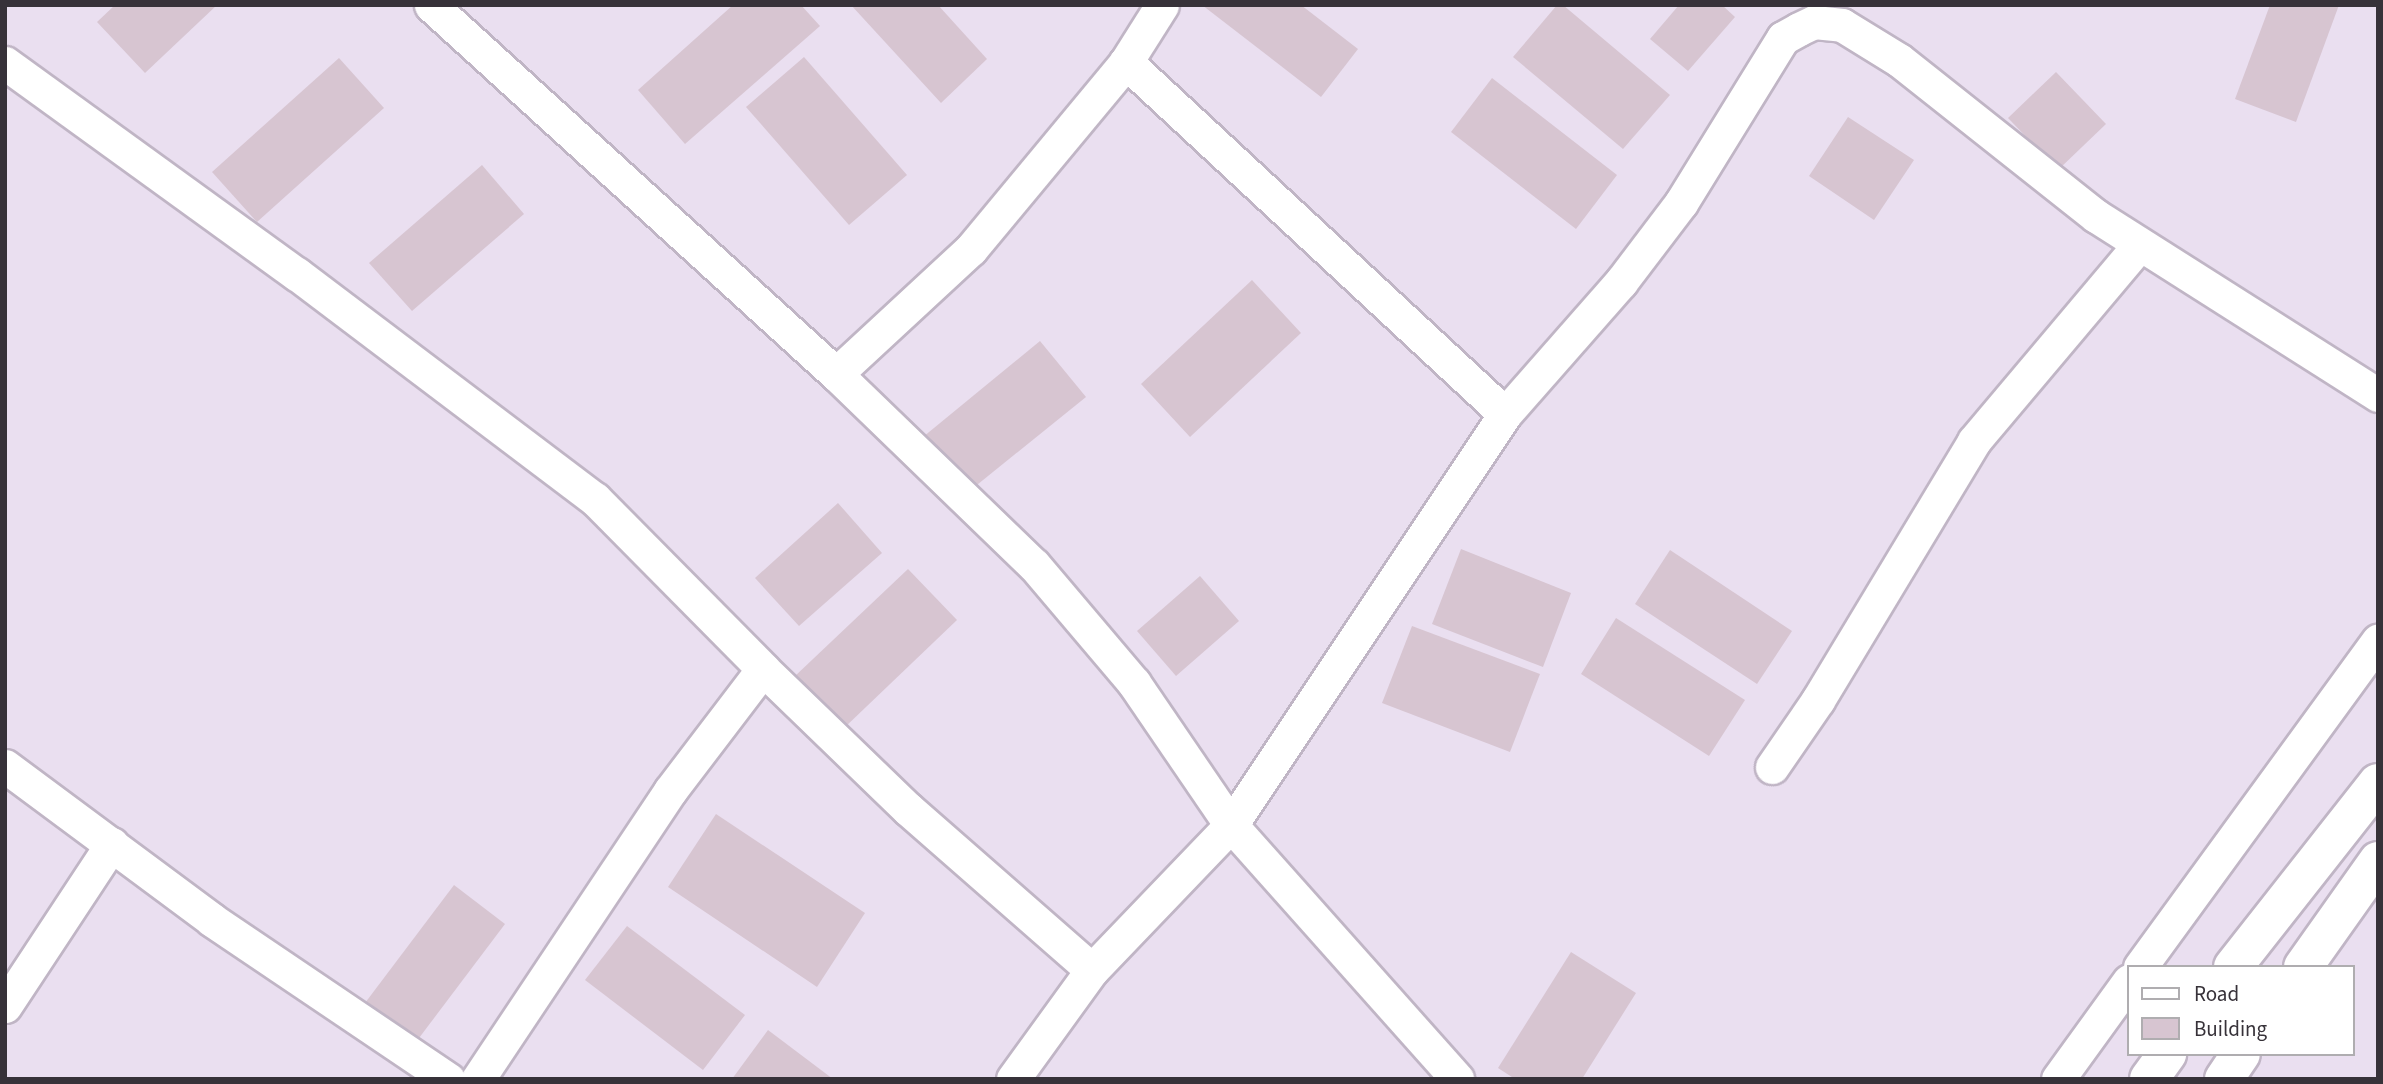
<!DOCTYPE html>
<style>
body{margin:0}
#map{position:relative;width:2383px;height:1084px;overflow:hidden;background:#eadff0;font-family:"Source Sans 3",sans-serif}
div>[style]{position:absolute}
.building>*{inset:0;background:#d7c5d1}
.roads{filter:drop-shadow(2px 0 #c0b5c5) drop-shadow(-2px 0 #c0b5c5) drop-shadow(0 2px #c0b5c5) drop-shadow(0 -2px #c0b5c5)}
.minor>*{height:33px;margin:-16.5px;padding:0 16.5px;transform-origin:16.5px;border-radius:16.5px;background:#fff}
.trunk>*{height:38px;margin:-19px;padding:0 19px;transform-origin:19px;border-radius:19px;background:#fff}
span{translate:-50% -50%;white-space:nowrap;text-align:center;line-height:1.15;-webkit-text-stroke:6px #fff;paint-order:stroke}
.frame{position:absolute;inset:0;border:7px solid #373239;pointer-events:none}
.legend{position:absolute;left:2127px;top:965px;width:228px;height:91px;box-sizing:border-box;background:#fff;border:2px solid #afadb0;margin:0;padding:9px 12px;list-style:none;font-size:21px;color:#373239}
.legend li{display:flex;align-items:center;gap:14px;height:35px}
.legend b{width:35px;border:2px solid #afadb0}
</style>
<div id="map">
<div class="building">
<div style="clip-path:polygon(115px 5px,217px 5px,145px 73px,97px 22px)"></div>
<div style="clip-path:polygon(733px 5px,801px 5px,820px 26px,685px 144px,638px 90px)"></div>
<div style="clip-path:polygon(851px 5px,938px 5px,987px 59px,941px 103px)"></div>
<div style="clip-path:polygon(1202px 5px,1301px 5px,1358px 49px,1321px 97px)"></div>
<div style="clip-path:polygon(1557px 5px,1563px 5px,1670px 95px,1623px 149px,1513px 57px)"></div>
<div style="clip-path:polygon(1679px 5px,1722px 5px,1735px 17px,1688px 71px,1650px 39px)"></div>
<div style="clip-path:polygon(2270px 5px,2339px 5px,2296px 122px,2235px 99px)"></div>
<div style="clip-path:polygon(804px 57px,907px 175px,849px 225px,746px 107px)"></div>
<div style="clip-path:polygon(339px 58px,384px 108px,257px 222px,212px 172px)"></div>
<div style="clip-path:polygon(2056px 72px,2106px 124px,2058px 170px,2008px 118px)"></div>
<div style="clip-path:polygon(1492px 78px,1617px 175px,1576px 229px,1451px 132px)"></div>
<div style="clip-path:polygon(1848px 117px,1914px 160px,1874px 220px,1809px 176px)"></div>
<div style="clip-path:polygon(482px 165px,524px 214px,412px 311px,369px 263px)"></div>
<div style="clip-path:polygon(1252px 280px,1301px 333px,1190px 437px,1141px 384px)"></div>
<div style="clip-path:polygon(1040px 341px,1086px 397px,967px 493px,923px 437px)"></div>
<div style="clip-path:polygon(838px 503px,882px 553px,799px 626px,755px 578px)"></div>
<div style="clip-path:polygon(1461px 549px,1571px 593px,1543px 667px,1432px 624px)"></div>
<div style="clip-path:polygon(1670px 550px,1792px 631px,1757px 684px,1635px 604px)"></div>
<div style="clip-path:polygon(908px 569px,957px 620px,843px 729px,794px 677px)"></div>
<div style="clip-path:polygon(1200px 576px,1239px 621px,1176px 676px,1137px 631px)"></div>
<div style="clip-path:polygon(1616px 618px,1745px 700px,1709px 756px,1581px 674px)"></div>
<div style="clip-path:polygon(1412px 626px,1540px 674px,1510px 752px,1382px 703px)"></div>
<div style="clip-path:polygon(716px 814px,865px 913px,817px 987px,668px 887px)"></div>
<div style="clip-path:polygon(454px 885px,505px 924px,413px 1046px,362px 1007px)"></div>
<div style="clip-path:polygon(627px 926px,745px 1015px,703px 1070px,585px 980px)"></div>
<div style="clip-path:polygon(1571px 952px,1636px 993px,1582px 1079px,1515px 1079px,1498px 1068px)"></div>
<div style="clip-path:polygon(768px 1030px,833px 1079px,732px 1079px)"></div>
</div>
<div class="roads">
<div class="minor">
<div style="left:431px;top:5px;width:548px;rotate:42.34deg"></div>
<div style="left:836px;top:374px;width:275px;rotate:44deg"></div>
<div style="left:1034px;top:565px;width:155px;rotate:49.7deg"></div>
<div style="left:1134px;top:683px;width:172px;rotate:55.7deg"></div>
<div style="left:1231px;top:825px;width:340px;rotate:48.3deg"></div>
<div style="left:1126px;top:62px;width:517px;rotate:42.88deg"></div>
<div style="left:5px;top:63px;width:360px;rotate:35.9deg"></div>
<div style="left:297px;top:274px;width:373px;rotate:37.1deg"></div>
<div style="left:595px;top:499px;width:239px;rotate:45.3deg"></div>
<div style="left:836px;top:374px;width:184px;rotate:-42.8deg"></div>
<div style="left:971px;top:249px;width:243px;rotate:-50.3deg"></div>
<div style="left:1126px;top:62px;width:67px;rotate:-57.7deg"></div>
<div style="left:5px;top:766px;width:258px;rotate:36.6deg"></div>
<div style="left:212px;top:920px;width:285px;rotate:34deg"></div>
<div style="left:1772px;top:767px;width:81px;rotate:-55.5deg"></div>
<div style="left:1818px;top:700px;width:302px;rotate:-58.9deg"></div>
<div style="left:1974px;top:441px;width:256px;rotate:-49.9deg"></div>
<div style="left:2140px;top:967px;width:404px;rotate:-53.9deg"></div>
<div style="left:5px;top:1006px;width:194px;rotate:-56.6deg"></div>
<div style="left:478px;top:1079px;width:346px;rotate:-56.3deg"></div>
<div style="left:670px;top:791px;width:153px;rotate:-52.7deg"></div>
<div style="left:763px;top:669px;width:202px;rotate:44deg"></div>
<div style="left:908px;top:809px;width:244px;rotate:41.2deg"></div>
<div style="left:1013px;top:1079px;width:135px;rotate:-54.1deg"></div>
<div style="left:1092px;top:970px;width:201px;rotate:-46.2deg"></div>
<div style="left:1231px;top:825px;width:494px;rotate:-56.3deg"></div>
<div style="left:1505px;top:414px;width:176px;rotate:-48.7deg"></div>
<div style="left:1621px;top:282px;width:99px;rotate:-52.8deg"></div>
<div style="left:1681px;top:203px;width:194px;rotate:-58.3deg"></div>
<div style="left:1783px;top:38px;width:18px;rotate:-29deg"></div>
<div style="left:1799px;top:29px;width:17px;rotate:-25deg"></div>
<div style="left:1814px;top:22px;width:28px;rotate:6deg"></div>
<div style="left:1842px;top:25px;width:67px;rotate:31.6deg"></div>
<div style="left:1899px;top:60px;width:251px;rotate:38.4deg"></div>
<div style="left:2096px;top:216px;width:334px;rotate:32.4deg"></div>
<div style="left:2058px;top:1079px;width:121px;rotate:-54.1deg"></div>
</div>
<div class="trunk">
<div style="left:2233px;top:967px;width:234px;rotate:-51.8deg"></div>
<div style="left:2303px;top:967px;width:130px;rotate:-54.7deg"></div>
<div style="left:2149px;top:1079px;width:31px;rotate:-54deg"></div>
<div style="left:2224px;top:1079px;width:30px;rotate:-56deg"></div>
</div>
</div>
<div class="frame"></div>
<ul class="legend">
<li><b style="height:9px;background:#fff"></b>Road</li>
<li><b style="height:19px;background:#d7c5d1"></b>Building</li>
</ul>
</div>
